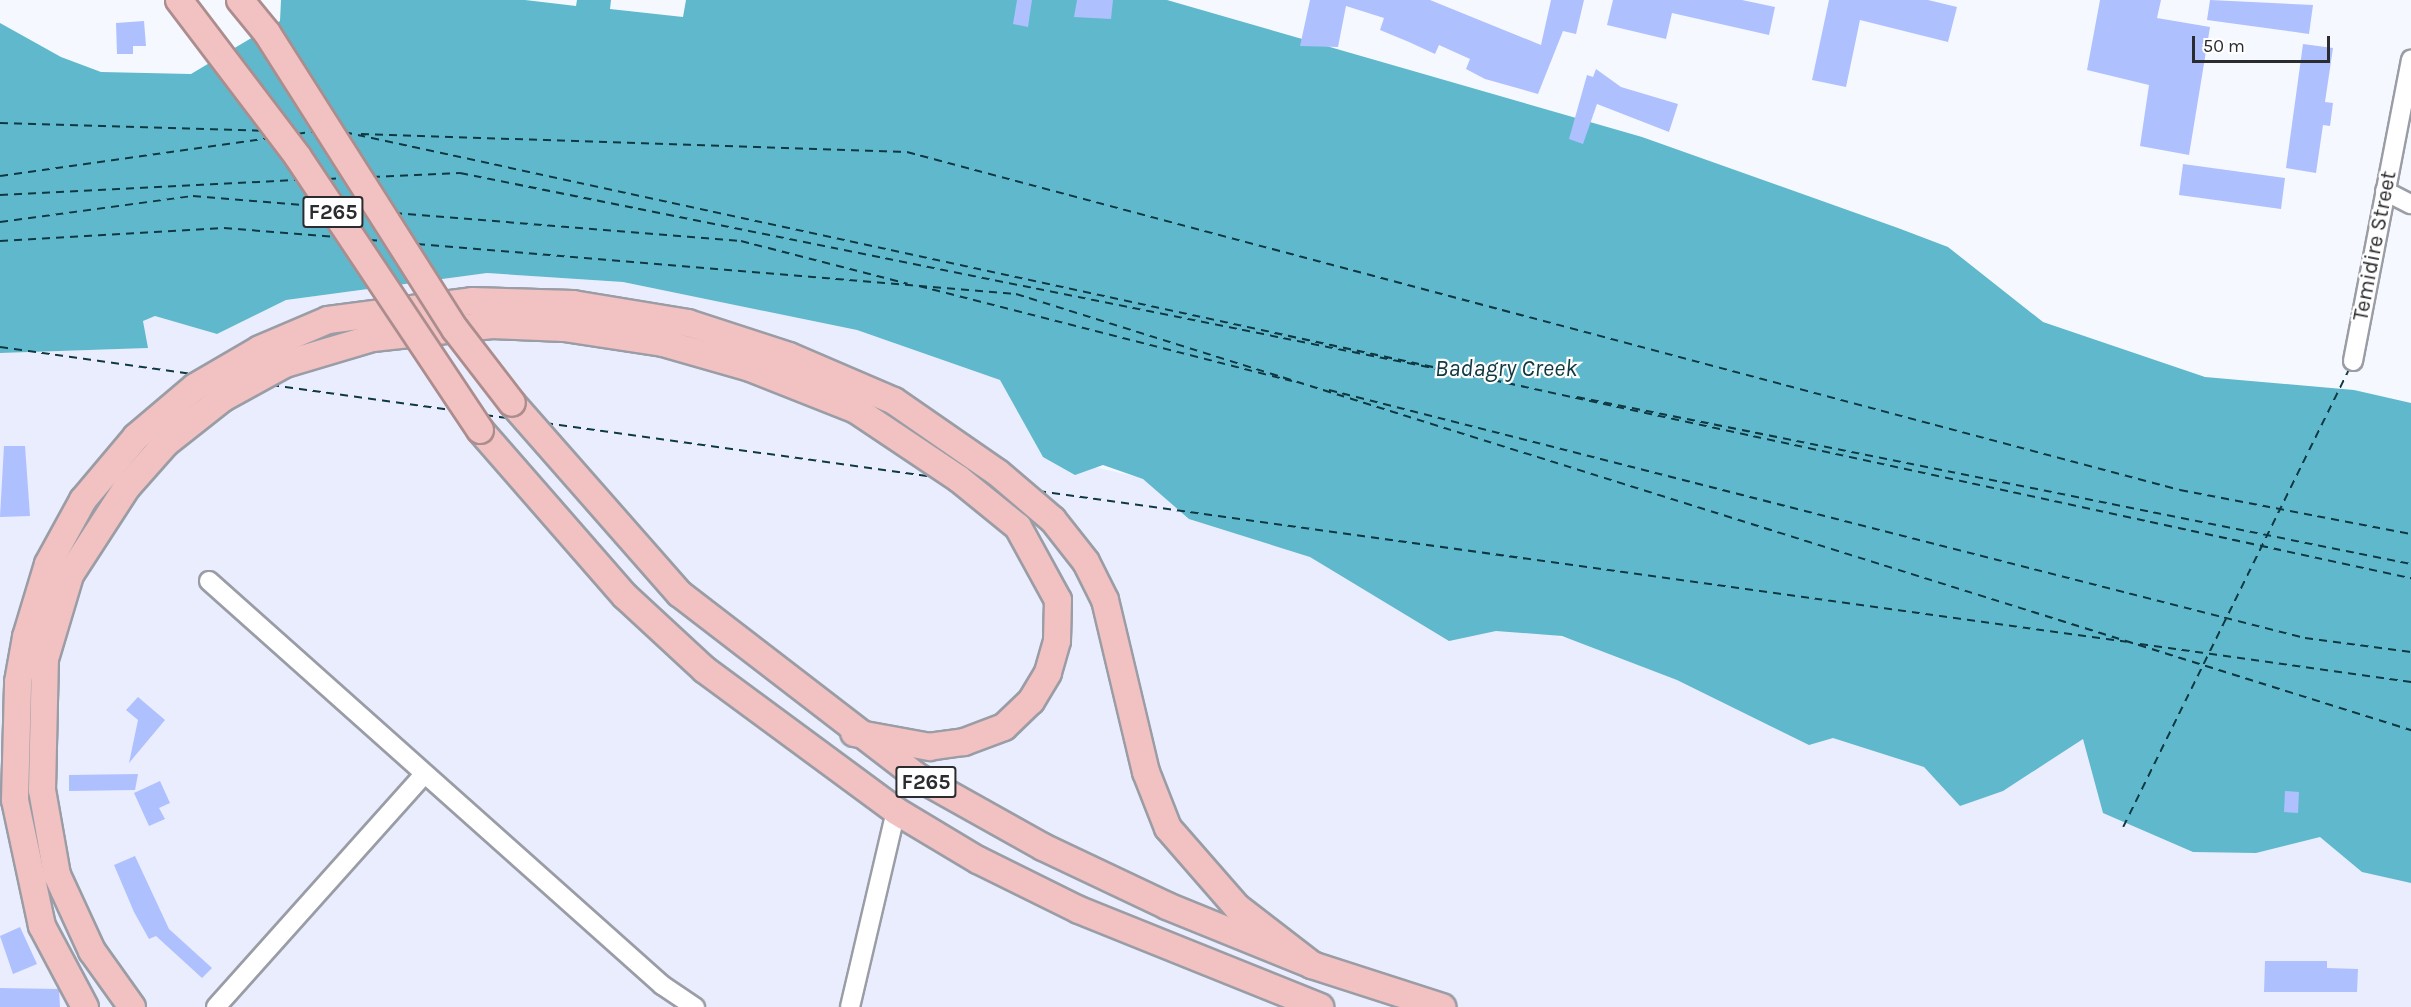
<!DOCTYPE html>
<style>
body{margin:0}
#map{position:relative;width:2411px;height:1007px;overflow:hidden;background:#f6f8ff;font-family:Karla,sans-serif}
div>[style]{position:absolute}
.built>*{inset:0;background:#e9edfd}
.water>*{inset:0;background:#5fb8cc}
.ferry>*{height:1.5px;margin-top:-0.75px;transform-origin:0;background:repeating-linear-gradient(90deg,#0f3942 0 8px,transparent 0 14px)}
.building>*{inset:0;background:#afc0fe}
.roads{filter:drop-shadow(2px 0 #9a9da5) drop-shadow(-2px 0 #9a9da5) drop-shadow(0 2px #9a9da5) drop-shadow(0 -2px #9a9da5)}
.minor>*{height:18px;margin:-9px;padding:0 9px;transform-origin:9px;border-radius:9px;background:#fff}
.highway>*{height:26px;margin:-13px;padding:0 13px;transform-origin:13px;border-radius:13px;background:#f2c1c1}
.bridges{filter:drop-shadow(2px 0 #ac8d8e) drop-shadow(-2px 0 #ac8d8e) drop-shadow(0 2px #ac8d8e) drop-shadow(0 -2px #ac8d8e)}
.highway-bridge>*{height:26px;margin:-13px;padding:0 13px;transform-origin:13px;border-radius:13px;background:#f2c1c1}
span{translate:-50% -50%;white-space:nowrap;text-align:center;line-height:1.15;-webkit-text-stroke:4.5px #fff;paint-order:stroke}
.shield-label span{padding:2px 4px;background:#fff;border:2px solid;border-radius:4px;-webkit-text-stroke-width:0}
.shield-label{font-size:21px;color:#2b2c2f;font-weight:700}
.street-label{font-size:22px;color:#2b2c2f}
.water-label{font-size:24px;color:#0f3942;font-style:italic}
.scale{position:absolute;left:2192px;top:36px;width:138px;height:27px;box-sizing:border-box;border:3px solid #2b2c2f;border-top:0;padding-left:8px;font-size:18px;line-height:21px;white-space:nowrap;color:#2b2c2f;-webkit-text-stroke:4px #fff;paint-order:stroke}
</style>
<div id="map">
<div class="built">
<div style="clip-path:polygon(487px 273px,623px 282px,857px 330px,1000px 380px,1042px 455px,1221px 496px,1556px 636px,2083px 739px,2411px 834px,2411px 1007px,0 1007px,0 353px,147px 348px,143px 320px,155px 316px,217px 334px,286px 300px)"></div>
</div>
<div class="water">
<div style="clip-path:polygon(281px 0,525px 0,576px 6px,577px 0,611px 0,610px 9px,683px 17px,686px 0,1167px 0,1642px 137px,1898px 228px,1948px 247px,2043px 322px,2205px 377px,2354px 390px,2411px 403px,2411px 883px,2362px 872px,2320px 837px,2256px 853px,2193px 852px,2103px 813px,2083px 739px,2003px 791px,1960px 806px,1924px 767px,1833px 738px,1809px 745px,1677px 680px,1562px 636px,1496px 631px,1449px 641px,1310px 557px,1189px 519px,1143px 479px,1103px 465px,1075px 475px,1043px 457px,1000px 380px,857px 330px,623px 282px,487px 273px,286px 300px,217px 334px,155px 316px,143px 321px,148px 348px,0 353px,0 23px,61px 57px,101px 72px,191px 74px,280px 21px)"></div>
</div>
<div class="ferry">
<div style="left:0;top:123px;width:263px;rotate:1.7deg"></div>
<div style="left:344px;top:132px;width:2115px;rotate:12.18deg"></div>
<div style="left:297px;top:134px;width:19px;rotate:-9deg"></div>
<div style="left:361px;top:134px;width:546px;rotate:1.89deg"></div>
<div style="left:907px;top:152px;width:1317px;rotate:14.87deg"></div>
<div style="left:2180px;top:490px;width:235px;rotate:10.8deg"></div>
<div style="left:0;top:176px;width:272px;rotate:-8deg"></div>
<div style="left:372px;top:177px;width:88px;rotate:-2.6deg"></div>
<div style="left:460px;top:173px;width:996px;rotate:11.34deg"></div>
<div style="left:328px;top:179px;width:16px;rotate:-4deg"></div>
<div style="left:0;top:195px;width:299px;rotate:-2.9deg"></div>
<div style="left:347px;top:209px;width:19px;rotate:3deg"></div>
<div style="left:394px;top:213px;width:348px;rotate:4.6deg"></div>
<div style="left:741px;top:241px;width:172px;rotate:14.4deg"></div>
<div style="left:0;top:222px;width:195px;rotate:-7.7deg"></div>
<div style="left:193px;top:196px;width:122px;rotate:4.7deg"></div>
<div style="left:369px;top:240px;width:16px;rotate:4deg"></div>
<div style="left:0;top:241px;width:224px;rotate:-3.3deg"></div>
<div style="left:224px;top:228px;width:113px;rotate:4.6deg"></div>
<div style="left:417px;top:244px;width:601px;rotate:4.77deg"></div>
<div style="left:1016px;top:294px;width:1462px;rotate:17.36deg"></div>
<div style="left:919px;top:286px;width:385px;rotate:14.3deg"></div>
<div style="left:0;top:347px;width:194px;rotate:8deg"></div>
<div style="left:271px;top:385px;width:182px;rotate:7.9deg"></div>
<div style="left:1329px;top:390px;width:1007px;rotate:14.26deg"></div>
<div style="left:2305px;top:638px;width:107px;rotate:7.5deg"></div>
<div style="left:1577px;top:397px;width:851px;rotate:11.32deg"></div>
<div style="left:485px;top:415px;width:22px;rotate:8deg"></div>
<div style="left:545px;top:423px;width:391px;rotate:7.9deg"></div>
<div style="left:1038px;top:491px;width:1099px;rotate:7.89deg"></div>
<div style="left:2140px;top:644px;width:274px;rotate:8deg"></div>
<div style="left:2123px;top:827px;width:513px;rotate:-63.73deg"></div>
</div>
<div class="building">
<div style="clip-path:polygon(1017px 0,1032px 0,1028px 27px,1013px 24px)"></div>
<div style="clip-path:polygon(1077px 0,1113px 0,1111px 19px,1074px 17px)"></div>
<div style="clip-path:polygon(1310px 0,1430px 0,1541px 45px,1551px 0,1584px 0,1576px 34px,1563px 31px,1538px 94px,1485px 79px,1466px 69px,1470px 59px,1439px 45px,1435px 54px,1409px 42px,1380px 30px,1384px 18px,1346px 6px,1338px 47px,1300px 46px)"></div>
<div style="clip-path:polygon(1613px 0,1742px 0,1775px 7px,1769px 35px,1672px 13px,1666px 39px,1607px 25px)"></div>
<div style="clip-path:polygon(1829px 0,1928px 0,1957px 7px,1948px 42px,1860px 20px,1846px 87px,1812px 80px)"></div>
<div style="clip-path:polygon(2100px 0,2161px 0,2157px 18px,2210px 27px,2189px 155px,2140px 146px,2149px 85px,2087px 70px)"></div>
<div style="clip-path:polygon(2210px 0,2313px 5px,2309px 34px,2207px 20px)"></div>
<div style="clip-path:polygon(144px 21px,146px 46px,133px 46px,133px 54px,117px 54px,116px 23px)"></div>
<div style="clip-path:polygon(2303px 44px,2333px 48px,2325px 102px,2333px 103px,2330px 126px,2323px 125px,2316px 173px,2286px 168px)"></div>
<div style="clip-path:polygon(1596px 69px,1621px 87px,1678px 104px,1669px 132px,1597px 104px,1583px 144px,1569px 139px,1587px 75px,1593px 77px)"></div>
<div style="clip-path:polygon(2183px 164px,2285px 178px,2281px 209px,2179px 195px)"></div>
<div style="clip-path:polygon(4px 446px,25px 446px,30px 516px,0 517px)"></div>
<div style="clip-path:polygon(138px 697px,165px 720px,129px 763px,138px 720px,126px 710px)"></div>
<div style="clip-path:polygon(138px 774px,135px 790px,69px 791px,69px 775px)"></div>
<div style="clip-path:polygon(160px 781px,170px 803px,159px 808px,165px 819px,149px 826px,134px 793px)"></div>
<div style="clip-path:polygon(2285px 791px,2299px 792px,2298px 813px,2284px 812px)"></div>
<div style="clip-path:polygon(135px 856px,169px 929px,212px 968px,202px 978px,156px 936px,149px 939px,134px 912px,114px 865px)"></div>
<div style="clip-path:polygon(20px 927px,37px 964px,13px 974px,0 936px)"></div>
<div style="clip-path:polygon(2265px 961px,2327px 961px,2327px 968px,2358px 969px,2357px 992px,2264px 992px)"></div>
<div style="clip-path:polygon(0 988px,59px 989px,60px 1007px,0 1007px)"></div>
</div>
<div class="roads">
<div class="minor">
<div style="left:2385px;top:191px;width:29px;rotate:27deg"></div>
<div style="left:2353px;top:361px;width:307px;rotate:-79.1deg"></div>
<div style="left:209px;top:581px;width:607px;rotate:41.73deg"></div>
<div style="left:662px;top:985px;width:40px;rotate:34deg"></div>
<div style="left:216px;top:1007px;width:312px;rotate:-48.2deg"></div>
<div style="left:850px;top:1007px;width:201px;rotate:-76.8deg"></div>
</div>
<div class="highway">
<div style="left:512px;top:403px;width:254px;rotate:48.7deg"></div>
<div style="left:680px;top:594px;width:298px;rotate:37.6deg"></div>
<div style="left:916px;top:776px;width:145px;rotate:29.2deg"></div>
<div style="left:1043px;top:847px;width:137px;rotate:25.4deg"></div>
<div style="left:1167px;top:906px;width:157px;rotate:22.1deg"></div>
<div style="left:1312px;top:965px;width:137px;rotate:17.9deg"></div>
<div style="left:480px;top:430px;width:220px;rotate:48.9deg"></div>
<div style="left:625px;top:596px;width:109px;rotate:42.8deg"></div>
<div style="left:705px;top:670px;width:237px;rotate:36.4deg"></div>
<div style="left:896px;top:811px;width:96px;rotate:30.9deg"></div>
<div style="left:978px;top:860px;width:113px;rotate:26.3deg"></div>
<div style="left:1079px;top:910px;width:260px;rotate:21.9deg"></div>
<div style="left:85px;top:1007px;width:92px;rotate:-118deg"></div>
<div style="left:42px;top:926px;width:129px;rotate:-102.1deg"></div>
<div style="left:15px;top:800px;width:118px;rotate:-88.5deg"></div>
<div style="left:18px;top:682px;width:46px;rotate:-79.9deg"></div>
<div style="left:26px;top:637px;width:76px;rotate:-73.2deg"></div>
<div style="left:48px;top:564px;width:73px;rotate:-61.3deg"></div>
<div style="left:83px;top:500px;width:82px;rotate:-49.9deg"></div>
<div style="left:136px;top:437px;width:77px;rotate:-40.3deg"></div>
<div style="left:195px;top:387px;width:75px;rotate:-30.3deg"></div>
<div style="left:260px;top:349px;width:74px;rotate:-23.1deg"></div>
<div style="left:328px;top:320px;width:145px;rotate:-7.5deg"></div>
<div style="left:472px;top:301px;width:101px;rotate:1.7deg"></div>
<div style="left:573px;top:304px;width:117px;rotate:9.4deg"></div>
<div style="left:688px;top:323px;width:106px;rotate:18.1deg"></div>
<div style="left:789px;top:356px;width:114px;rotate:23.2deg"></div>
<div style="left:894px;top:401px;width:126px;rotate:34.7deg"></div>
<div style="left:998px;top:473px;width:72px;rotate:40.5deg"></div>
<div style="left:1053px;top:520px;width:53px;rotate:51.8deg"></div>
<div style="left:1086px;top:562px;width:42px;rotate:63.4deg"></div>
<div style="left:1105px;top:600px;width:177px;rotate:76.6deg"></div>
<div style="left:1146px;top:772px;width:60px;rotate:68.6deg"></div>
<div style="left:1168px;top:828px;width:105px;rotate:48.9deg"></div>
<div style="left:1237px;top:907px;width:95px;rotate:37.7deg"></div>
<div style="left:132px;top:1007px;width:69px;rotate:-125.5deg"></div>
<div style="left:92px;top:951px;width:84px;rotate:-114.7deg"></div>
<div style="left:57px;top:875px;width:86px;rotate:-100deg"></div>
<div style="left:42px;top:790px;width:131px;rotate:-88.7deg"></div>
<div style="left:45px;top:659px;width:88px;rotate:-73.4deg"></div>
<div style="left:70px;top:575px;width:105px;rotate:-57.1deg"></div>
<div style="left:127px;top:487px;width:59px;rotate:-48.4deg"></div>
<div style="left:166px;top:443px;width:73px;rotate:-38.3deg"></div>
<div style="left:223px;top:398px;width:71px;rotate:-28.7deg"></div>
<div style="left:285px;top:364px;width:92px;rotate:-16.5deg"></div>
<div style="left:373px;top:338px;width:120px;rotate:-6.2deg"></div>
<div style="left:492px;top:325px;width:72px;rotate:2.4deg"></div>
<div style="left:564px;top:328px;width:100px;rotate:8.6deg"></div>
<div style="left:663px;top:343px;width:91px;rotate:16deg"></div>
<div style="left:750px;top:368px;width:114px;rotate:21.6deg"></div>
<div style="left:856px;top:410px;width:124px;rotate:33.8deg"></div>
<div style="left:959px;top:479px;width:76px;rotate:39.1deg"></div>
<div style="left:1018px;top:527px;width:83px;rotate:61.3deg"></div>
<div style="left:1058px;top:600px;width:41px;rotate:91.4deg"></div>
<div style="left:1057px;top:641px;width:33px;rotate:106deg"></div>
<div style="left:1048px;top:673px;width:33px;rotate:121deg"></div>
<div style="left:1031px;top:701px;width:37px;rotate:136deg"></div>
<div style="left:1004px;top:727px;width:43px;rotate:159.4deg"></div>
<div style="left:964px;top:742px;width:34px;rotate:172deg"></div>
<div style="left:930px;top:747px;width:77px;rotate:-169.6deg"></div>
</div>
</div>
<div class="bridges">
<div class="highway-bridge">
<div style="left:179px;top:0;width:197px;rotate:52.8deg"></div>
<div style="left:298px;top:157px;width:328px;rotate:56.3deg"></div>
<div style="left:240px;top:0;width:43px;rotate:50.7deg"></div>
<div style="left:267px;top:33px;width:351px;rotate:57.6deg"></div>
<div style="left:455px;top:329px;width:93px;rotate:52.4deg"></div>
</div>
</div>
<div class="shield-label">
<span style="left:333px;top:212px">F265</span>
<span style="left:926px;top:782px">F265</span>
</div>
<div class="street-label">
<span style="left:2375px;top:246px;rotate:-79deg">Temidire Street</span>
</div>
<div class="water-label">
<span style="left:1506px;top:369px">Badagry Creek</span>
</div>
<div class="scale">50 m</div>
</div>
